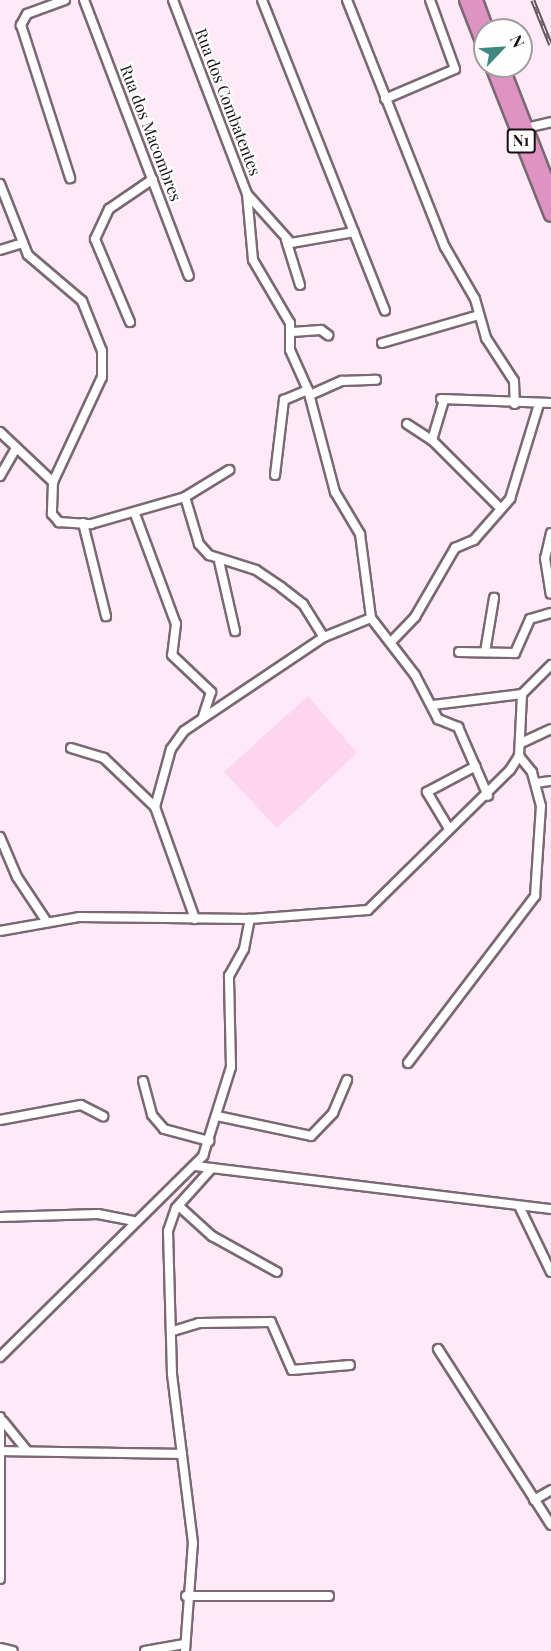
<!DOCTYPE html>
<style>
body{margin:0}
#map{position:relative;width:551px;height:1651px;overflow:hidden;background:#feeaf6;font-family:"Playfair Display",serif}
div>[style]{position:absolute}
.green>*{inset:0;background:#fdd5ed}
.roads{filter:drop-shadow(2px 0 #7a6873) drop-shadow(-2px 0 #7a6873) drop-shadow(0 2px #7a6873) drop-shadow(0 -2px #7a6873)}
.minor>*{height:8px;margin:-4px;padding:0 4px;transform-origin:4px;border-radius:4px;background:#fff}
.highway>*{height:12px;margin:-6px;padding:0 6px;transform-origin:6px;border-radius:6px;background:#de93c3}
.rail>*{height:4.5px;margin-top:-2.25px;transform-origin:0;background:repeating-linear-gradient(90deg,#fefefe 0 7px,#63585e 0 14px);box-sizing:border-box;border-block:2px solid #63585e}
span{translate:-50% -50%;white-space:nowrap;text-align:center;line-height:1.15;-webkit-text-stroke:4.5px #fefefe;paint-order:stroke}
.shield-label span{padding:2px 4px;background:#fefefe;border:2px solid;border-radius:4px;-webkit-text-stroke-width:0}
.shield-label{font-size:15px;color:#160f13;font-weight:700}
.street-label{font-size:16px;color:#160f13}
.north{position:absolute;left:473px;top:18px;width:60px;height:60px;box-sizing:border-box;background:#fefefe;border:2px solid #a19ea0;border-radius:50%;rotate:65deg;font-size:16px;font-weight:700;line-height:24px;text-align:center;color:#160f13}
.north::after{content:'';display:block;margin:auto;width:21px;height:27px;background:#408884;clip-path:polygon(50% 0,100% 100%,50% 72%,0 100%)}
</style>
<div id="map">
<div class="green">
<div style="clip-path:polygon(308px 696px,357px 753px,277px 828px,224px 772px)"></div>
</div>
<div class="roads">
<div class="minor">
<div style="left:65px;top:0;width:40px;rotate:159.8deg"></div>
<div style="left:27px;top:14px;width:13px;rotate:119deg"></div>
<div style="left:21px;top:25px;width:161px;rotate:72.2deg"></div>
<div style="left:84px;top:0;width:295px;rotate:69.2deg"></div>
<div style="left:173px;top:0;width:208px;rotate:69.1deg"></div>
<div style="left:247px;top:194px;width:66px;rotate:84.8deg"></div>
<div style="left:253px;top:260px;width:73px;rotate:59.6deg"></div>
<div style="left:290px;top:323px;width:27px;rotate:90deg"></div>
<div style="left:290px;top:350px;width:44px;rotate:65.8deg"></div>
<div style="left:308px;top:390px;width:106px;rotate:75.2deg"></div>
<div style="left:335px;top:492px;width:49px;rotate:59.2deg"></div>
<div style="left:360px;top:534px;width:85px;rotate:82.5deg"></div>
<div style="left:371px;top:618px;width:72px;rotate:52.3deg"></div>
<div style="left:415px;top:675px;width:50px;rotate:62.4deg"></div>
<div style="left:438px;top:719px;width:22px;rotate:22deg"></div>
<div style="left:458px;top:727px;width:75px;rotate:66.5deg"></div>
<div style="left:262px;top:0;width:334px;rotate:68.4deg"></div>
<div style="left:347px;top:0;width:266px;rotate:68.4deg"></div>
<div style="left:445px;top:247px;width:60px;rotate:60deg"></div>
<div style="left:475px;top:299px;width:41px;rotate:74.2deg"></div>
<div style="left:486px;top:338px;width:51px;rotate:56.9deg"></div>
<div style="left:514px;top:381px;width:23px;rotate:88deg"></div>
<div style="left:385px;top:99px;width:76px;rotate:-23.2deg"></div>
<div style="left:455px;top:69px;width:73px;rotate:-109.9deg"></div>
<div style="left:526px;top:128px;width:26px;rotate:-13deg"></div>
<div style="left:0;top:184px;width:76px;rotate:68.5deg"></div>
<div style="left:28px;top:255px;width:71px;rotate:40.4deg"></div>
<div style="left:82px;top:301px;width:54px;rotate:68.2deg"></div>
<div style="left:102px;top:351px;width:26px;rotate:90deg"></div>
<div style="left:102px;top:377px;width:116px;rotate:115deg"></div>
<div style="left:53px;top:482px;width:32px;rotate:92deg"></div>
<div style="left:52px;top:514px;width:11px;rotate:49deg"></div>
<div style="left:59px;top:522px;width:32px;rotate:4deg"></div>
<div style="left:91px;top:524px;width:98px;rotate:-16deg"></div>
<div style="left:185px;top:497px;width:49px;rotate:73.4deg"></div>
<div style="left:199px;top:544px;width:15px;rotate:48deg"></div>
<div style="left:209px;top:555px;width:49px;rotate:17.7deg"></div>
<div style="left:256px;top:570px;width:30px;rotate:34deg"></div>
<div style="left:281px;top:587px;width:28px;rotate:38deg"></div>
<div style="left:303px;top:604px;width:39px;rotate:58deg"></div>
<div style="left:247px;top:194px;width:66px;rotate:48.1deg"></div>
<div style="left:291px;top:243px;width:64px;rotate:-9.9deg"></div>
<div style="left:286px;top:240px;width:47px;rotate:72.7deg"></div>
<div style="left:0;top:250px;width:24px;rotate:-17deg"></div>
<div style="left:130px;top:322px;width:90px;rotate:-112.9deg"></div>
<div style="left:95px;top:239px;width:33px;rotate:-65deg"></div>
<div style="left:109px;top:209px;width:53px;rotate:-34.3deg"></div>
<div style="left:292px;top:332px;width:29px;rotate:-4deg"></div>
<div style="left:321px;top:330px;width:9px;rotate:36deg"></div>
<div style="left:382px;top:343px;width:101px;rotate:-16.1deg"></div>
<div style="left:310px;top:395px;width:35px;rotate:-24deg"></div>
<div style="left:342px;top:381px;width:34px;rotate:-2deg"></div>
<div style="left:441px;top:399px;width:110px;rotate:2.1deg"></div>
<div style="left:444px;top:400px;width:42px;rotate:106.7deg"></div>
<div style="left:432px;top:440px;width:95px;rotate:45deg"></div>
<div style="left:407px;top:424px;width:30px;rotate:33deg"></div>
<div style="left:0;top:432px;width:73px;rotate:43.3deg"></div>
<div style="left:275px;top:475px;width:76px;rotate:-83.2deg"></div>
<div style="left:284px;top:400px;width:26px;rotate:-23deg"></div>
<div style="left:0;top:476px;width:32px;rotate:-60deg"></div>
<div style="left:185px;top:497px;width:52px;rotate:-31.5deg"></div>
<div style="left:135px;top:514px;width:117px;rotate:69.6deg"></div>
<div style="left:176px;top:624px;width:31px;rotate:97deg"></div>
<div style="left:172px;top:655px;width:54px;rotate:43.5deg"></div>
<div style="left:211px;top:692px;width:25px;rotate:108deg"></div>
<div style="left:83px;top:523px;width:96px;rotate:76.1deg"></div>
<div style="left:551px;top:533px;width:26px;rotate:103deg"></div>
<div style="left:545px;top:558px;width:36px;rotate:81deg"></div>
<div style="left:219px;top:561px;width:72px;rotate:77.1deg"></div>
<div style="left:391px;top:642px;width:35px;rotate:-46deg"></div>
<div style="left:415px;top:617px;width:80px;rotate:-59.9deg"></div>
<div style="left:455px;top:548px;width:21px;rotate:-23deg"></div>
<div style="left:474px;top:540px;width:55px;rotate:-48.7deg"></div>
<div style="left:510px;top:499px;width:99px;rotate:-73deg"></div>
<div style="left:459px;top:652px;width:56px;rotate:1deg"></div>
<div style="left:515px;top:653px;width:37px;rotate:-66deg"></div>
<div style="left:530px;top:619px;width:22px;rotate:-16deg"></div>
<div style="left:485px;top:652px;width:55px;rotate:-80.5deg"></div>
<div style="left:433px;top:705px;width:90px;rotate:-7deg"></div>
<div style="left:521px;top:743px;width:33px;rotate:-25deg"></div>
<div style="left:71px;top:748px;width:34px;rotate:17deg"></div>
<div style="left:104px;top:758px;width:71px;rotate:43.9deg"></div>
<div style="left:155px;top:807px;width:119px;rotate:70.3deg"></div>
<div style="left:536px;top:783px;width:15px;rotate:-8deg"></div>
<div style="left:155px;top:807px;width:60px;rotate:-74.6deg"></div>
<div style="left:171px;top:749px;width:22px;rotate:-54deg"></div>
<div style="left:184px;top:731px;width:169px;rotate:-33.9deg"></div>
<div style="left:324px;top:637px;width:51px;rotate:-22deg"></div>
<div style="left:448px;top:827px;width:41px;rotate:-121deg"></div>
<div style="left:427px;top:792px;width:55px;rotate:-28deg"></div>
<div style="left:0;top:837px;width:43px;rotate:67deg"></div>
<div style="left:17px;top:877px;width:54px;rotate:56.3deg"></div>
<div style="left:0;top:931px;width:80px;rotate:-10deg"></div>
<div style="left:79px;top:917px;width:171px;rotate:0.7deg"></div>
<div style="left:250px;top:919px;width:118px;rotate:-4.4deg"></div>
<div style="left:368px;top:910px;width:199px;rotate:-44.6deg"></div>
<div style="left:510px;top:770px;width:17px;rotate:-57deg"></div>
<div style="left:519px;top:756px;width:62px;rotate:-87.2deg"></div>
<div style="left:522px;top:694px;width:41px;rotate:-45deg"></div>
<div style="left:408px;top:1063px;width:210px;rotate:-52.7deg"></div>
<div style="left:535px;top:896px;width:90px;rotate:-86.2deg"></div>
<div style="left:541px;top:806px;width:35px;rotate:-105deg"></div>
<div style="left:532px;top:772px;width:21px;rotate:-129deg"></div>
<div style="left:143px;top:1081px;width:35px;rotate:75deg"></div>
<div style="left:152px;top:1115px;width:18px;rotate:49deg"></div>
<div style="left:164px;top:1129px;width:47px;rotate:14.9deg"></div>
<div style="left:217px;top:1116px;width:96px;rotate:12deg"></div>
<div style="left:311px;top:1136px;width:32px;rotate:-46deg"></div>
<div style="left:333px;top:1113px;width:36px;rotate:-67deg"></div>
<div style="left:0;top:1120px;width:82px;rotate:-10.5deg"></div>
<div style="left:81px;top:1105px;width:25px;rotate:27deg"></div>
<div style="left:195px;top:1166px;width:359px;rotate:6.9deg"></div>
<div style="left:181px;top:1208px;width:42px;rotate:42.1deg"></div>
<div style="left:212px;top:1236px;width:74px;rotate:29deg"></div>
<div style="left:520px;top:1208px;width:71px;rotate:64.2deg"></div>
<div style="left:0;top:1217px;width:98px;rotate:-1.8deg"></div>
<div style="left:98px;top:1214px;width:36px;rotate:11deg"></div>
<div style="left:173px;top:1331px;width:27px;rotate:-17deg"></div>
<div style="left:199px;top:1323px;width:72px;rotate:-0.8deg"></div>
<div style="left:271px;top:1322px;width:52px;rotate:66.4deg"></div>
<div style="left:292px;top:1370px;width:58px;rotate:-4.9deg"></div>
<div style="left:438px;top:1349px;width:209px;rotate:57.3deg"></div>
<div style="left:0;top:1357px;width:286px;rotate:-44.7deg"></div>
<div style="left:203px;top:1156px;width:93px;rotate:-72.5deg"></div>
<div style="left:231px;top:1067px;width:91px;rotate:-91.3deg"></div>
<div style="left:229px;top:976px;width:31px;rotate:-61deg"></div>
<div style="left:244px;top:949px;width:31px;rotate:-79deg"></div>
<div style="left:0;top:1417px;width:162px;rotate:90deg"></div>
<div style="left:3px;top:1421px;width:38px;rotate:51deg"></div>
<div style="left:1px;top:1451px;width:181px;rotate:0.9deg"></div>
<div style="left:534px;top:1500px;width:20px;rotate:-30deg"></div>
<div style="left:186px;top:1596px;width:143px"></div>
<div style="left:0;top:1648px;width:13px;rotate:13deg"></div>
<div style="left:145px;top:1651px;width:40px;rotate:-10deg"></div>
<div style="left:185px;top:1651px;width:108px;rotate:-85.8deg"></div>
<div style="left:193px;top:1543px;width:170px;rotate:-97.1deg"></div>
<div style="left:172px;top:1374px;width:143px;rotate:-91.6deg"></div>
<div style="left:168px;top:1231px;width:24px;rotate:-71deg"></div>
<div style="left:176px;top:1208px;width:54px;rotate:-48deg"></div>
</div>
<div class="highway">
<div style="left:466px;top:0;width:53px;rotate:68.8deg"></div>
<div style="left:476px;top:0;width:32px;rotate:70deg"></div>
<div style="left:492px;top:66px;width:160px;rotate:68.4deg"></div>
<div style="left:502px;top:66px;width:135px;rotate:68.7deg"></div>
</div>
</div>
<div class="rail">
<div style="left:533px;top:0;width:48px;rotate:68.2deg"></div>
</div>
<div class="shield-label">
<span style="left:521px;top:141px">N1</span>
</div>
<div class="street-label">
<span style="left:228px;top:102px;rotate:69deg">Rua dos Combatentes</span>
<span style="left:151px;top:133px;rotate:69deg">Rua dos Macombres</span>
</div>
<div class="north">N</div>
</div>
